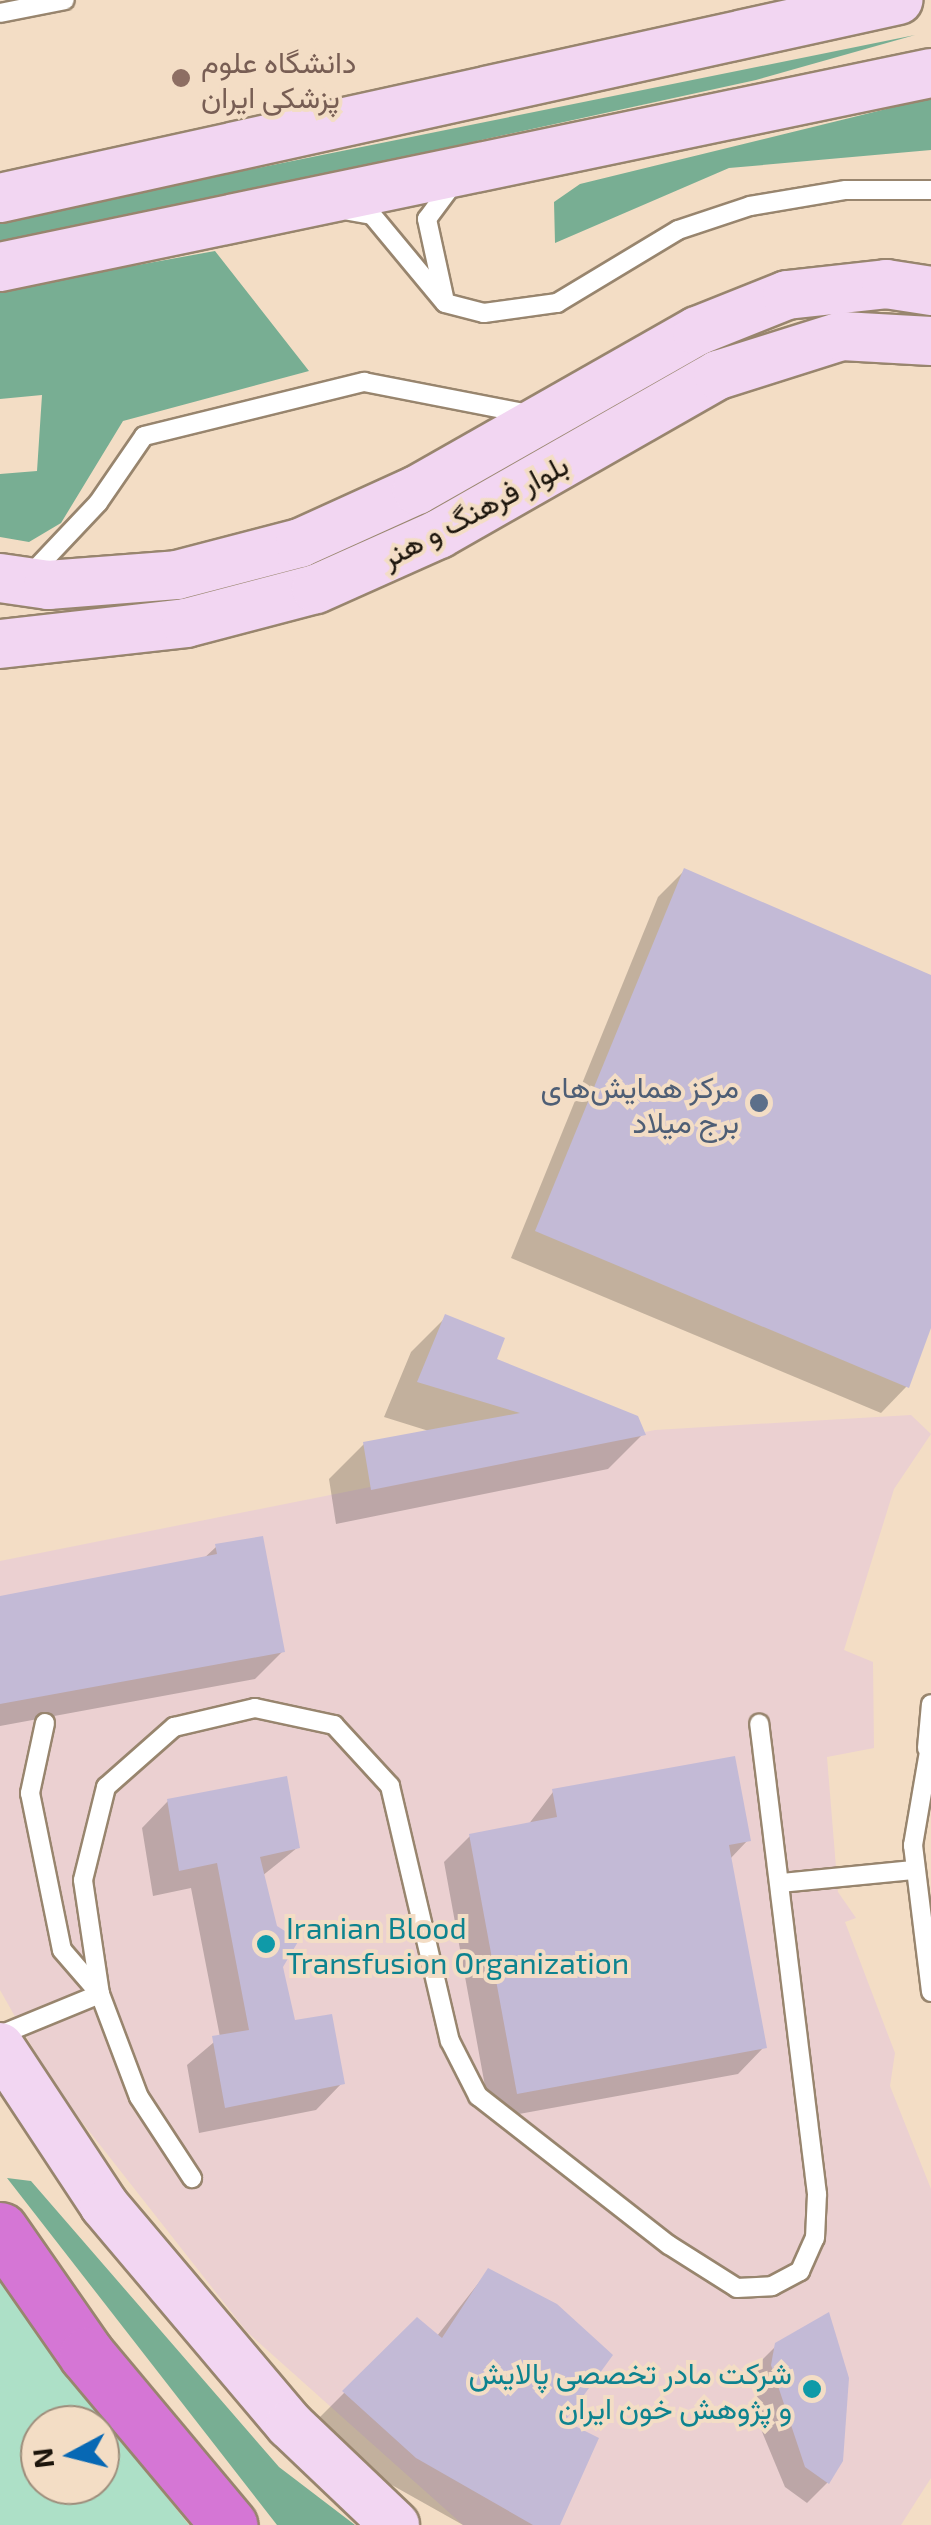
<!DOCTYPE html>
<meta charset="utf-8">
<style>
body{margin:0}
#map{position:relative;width:931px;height:2525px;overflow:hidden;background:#f3ddc5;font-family:"Exo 2",Vazirmatn,sans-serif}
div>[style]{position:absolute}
.commercial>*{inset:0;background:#ebd0d1}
.green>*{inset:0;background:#ade0c7}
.forest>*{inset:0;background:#78ae93}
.shadow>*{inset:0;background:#0003}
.building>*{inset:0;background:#c3bad6}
.roads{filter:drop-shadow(2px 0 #98856e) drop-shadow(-2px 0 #98856e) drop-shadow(0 2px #98856e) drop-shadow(0 -2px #98856e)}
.lane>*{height:18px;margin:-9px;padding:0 9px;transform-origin:9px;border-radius:9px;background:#fff}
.secondary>*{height:48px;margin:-24px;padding:0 24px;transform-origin:24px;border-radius:24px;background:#f2d6f2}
.highway>*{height:55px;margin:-27.5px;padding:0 27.5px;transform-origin:27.5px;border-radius:27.5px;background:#d576d5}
.dots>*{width:28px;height:28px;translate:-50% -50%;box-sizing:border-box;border:5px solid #f3ddc5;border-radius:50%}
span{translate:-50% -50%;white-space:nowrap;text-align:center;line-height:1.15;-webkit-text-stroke:8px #f3ddc5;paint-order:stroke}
.education-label{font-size:30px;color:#785e54}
.left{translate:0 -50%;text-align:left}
.street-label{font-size:30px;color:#1c150c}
.service-label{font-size:30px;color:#4e5e75}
.right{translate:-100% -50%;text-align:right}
.culture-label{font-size:30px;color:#0d838f}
.north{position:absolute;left:20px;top:2405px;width:100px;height:100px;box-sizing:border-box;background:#f3ddc5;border:2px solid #9d8d7b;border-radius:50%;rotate:263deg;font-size:28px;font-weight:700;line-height:40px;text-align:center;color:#1c150c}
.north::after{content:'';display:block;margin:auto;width:35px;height:45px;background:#0768b4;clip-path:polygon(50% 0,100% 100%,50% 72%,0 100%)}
</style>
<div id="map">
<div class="commercial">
<div style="clip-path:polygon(911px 1415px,931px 1434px,894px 1489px,844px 1650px,873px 1662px,874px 1748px,827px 1757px,838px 1892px,856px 1918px,845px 1922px,895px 2053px,890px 2086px,931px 2189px,931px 2478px,901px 2525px,463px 2525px,247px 2332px,56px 2089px,0 1990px,0 1561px,655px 1430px)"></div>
</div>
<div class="green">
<div style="clip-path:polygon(evenodd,0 2281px,55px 2358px,189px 2525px,0 2525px,0 2281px,40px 2425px,100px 2425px,100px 2485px,40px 2485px,40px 2425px)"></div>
</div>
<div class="forest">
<div style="clip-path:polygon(915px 35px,756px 80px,0 245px,0 220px)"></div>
<div style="clip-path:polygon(931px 98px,931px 150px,729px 168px,555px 243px,554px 202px,580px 184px)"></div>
<div style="clip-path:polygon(215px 251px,309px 371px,123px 421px,61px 523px,29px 542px,0 537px,0 474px,37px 471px,42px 395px,0 399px,0 290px)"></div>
<div style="clip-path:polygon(7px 2178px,31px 2181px,279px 2467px,355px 2525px,277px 2525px)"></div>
</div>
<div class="shadow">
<div style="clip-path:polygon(684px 871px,931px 978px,931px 1321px,907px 1386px,881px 1413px,511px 1258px,658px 897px)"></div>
<div style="clip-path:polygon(446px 1317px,494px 1361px,643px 1434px,608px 1469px,336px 1524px,329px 1479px,364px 1444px,432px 1432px,384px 1417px,411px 1352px)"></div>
<div style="clip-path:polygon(216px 1547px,283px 1651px,255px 1679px,0 1726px,0 1598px,203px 1559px)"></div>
<div style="clip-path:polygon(553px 1792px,748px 1840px,730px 1859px,764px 2047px,738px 2074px,491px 2119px,444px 1862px,470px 1836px,528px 1825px)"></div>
<div style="clip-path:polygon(168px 1801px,297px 1848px,262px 1876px,293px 2023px,342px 2083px,316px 2110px,199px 2133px,187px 2065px,220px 2037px,191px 1888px,153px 1896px,142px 1828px)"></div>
<div style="clip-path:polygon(488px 2271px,562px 2422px,557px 2525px,463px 2525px,390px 2484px,318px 2419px,417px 2320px,437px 2336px)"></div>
<div style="clip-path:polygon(777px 2345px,828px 2482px,807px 2503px,785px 2487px,758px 2422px,756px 2366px)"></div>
</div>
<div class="building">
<div style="clip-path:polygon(684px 868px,931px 975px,931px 1328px,909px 1388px,535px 1231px)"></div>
<div style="clip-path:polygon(445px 1314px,505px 1338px,497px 1359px,638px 1416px,646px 1435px,371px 1490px,363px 1442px,520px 1413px,417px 1382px)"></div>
<div style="clip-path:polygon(263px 1536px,285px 1652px,0 1704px,0 1596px,217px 1554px,215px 1544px)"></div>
<div style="clip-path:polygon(735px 1756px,751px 1841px,729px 1845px,767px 2048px,517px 2094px,469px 1834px,557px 1817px,552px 1789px)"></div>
<div style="clip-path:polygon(287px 1776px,300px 1848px,260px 1857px,277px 1926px,299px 1940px,283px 1967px,295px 2020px,332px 2014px,345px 2084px,225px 2108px,212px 2036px,249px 2030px,217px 1863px,179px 1871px,167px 1799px)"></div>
<div style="clip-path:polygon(488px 2268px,557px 2304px,613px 2355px,565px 2421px,599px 2438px,560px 2525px,533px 2525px,416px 2458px,342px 2391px,417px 2317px,442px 2338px)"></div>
<div style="clip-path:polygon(829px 2312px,849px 2378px,843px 2461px,829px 2484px,805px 2467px,771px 2365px,775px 2343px)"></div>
</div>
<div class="roads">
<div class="lane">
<div style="left:0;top:13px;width:66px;rotate:-11.3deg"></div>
<div style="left:349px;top:211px;width:23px;rotate:10deg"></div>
<div style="left:372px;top:215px;width:114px;rotate:50.3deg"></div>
<div style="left:445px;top:303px;width:40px;rotate:14.4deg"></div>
<div style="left:484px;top:313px;width:74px;rotate:-7.8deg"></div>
<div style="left:557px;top:303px;width:141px;rotate:-31.1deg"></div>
<div style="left:678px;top:230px;width:76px;rotate:-18.4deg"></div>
<div style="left:750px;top:206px;width:97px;rotate:-9.5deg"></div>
<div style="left:846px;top:190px;width:85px"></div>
<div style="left:444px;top:297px;width:80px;rotate:-102.3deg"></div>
<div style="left:427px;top:219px;width:44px;rotate:-53.4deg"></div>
<div style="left:28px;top:577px;width:102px;rotate:-46.6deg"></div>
<div style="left:98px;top:503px;width:81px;rotate:-55.5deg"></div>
<div style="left:144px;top:436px;width:227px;rotate:-13.8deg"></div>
<div style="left:364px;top:382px;width:163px;rotate:11deg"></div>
<div style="left:45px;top:1723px;width:72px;rotate:102.1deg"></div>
<div style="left:30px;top:1793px;width:160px;rotate:78.5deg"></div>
<div style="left:62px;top:1950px;width:58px;rotate:49.2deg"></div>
<div style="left:100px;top:1994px;width:110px;rotate:69.3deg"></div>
<div style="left:139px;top:2097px;width:97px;rotate:56.8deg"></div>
<div style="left:931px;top:1740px;width:107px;rotate:99.7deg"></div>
<div style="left:913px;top:1845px;width:148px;rotate:83deg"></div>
<div style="left:927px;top:1748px;width:44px;rotate:-84.8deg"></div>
<div style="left:781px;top:1883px;width:134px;rotate:-5.6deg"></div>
<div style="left:0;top:2035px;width:108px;rotate:-22.3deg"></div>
<div style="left:100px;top:1994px;width:115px;rotate:-98.5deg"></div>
<div style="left:83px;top:1880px;width:96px;rotate:-76.1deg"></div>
<div style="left:106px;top:1787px;width:91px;rotate:-41.4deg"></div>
<div style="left:174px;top:1727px;width:83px;rotate:-13.2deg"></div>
<div style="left:255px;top:1708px;width:81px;rotate:12.1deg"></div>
<div style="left:334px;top:1725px;width:83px;rotate:47.4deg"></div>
<div style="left:390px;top:1786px;width:262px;rotate:76.8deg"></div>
<div style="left:450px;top:2041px;width:62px;rotate:63deg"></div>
<div style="left:478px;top:2096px;width:242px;rotate:38deg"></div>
<div style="left:669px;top:2245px;width:80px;rotate:32.3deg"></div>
<div style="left:737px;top:2288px;width:35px;rotate:-3deg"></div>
<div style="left:772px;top:2286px;width:32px;rotate:-28deg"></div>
<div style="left:800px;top:2271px;width:36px;rotate:-66deg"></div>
<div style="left:815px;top:2238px;width:44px;rotate:-87.4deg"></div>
<div style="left:817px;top:2194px;width:474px;rotate:-97deg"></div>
</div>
<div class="secondary">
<div style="left:0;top:198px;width:920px;rotate:-12.43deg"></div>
<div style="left:0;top:267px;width:951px;rotate:-11.77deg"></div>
<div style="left:0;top:578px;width:49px;rotate:8.3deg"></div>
<div style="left:48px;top:585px;width:129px;rotate:-4.4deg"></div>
<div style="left:177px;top:575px;width:127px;rotate:-14.6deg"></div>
<div style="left:300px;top:543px;width:128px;rotate:-24.4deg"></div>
<div style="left:417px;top:490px;width:322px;rotate:-29.6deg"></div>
<div style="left:697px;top:331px;width:97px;rotate:-21.8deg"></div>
<div style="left:787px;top:295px;width:100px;rotate:-6.3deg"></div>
<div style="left:886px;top:284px;width:46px;rotate:8.8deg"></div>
<div style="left:0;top:644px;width:187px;rotate:-6.4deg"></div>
<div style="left:186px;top:623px;width:134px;rotate:-14.7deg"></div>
<div style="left:316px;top:589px;width:135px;rotate:-24.1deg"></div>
<div style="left:439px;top:534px;width:321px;rotate:-29.7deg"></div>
<div style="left:718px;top:375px;width:130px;rotate:-17.5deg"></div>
<div style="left:842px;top:336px;width:89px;rotate:3.2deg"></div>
<div style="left:0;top:2047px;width:189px;rotate:56.6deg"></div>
<div style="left:104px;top:2205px;width:288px;rotate:49.8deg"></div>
<div style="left:290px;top:2425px;width:145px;rotate:43.6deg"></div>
</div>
<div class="highway">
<div style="left:0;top:2230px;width:152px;rotate:55.2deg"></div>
<div style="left:87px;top:2355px;width:222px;rotate:50.1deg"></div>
</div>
</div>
<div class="dots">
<div style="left:181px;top:78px;background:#8d6e63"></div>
<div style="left:759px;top:1103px;background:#5c6f8a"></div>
<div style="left:266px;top:1944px;background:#0f9aa8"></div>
<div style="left:812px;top:2389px;background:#0f9aa8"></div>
</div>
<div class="education-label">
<span class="left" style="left:201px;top:78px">دانشگاه علوم<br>پزشکی ایران</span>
</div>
<div class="street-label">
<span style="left:474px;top:510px;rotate:-28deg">بلوار فرهنگ و هنر</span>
</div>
<div class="service-label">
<span class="right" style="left:739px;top:1103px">مرکز همایش‌های<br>برج میلاد</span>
</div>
<div class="culture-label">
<span class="left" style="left:286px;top:1944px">Iranian Blood<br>Transfusion Organization</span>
<span class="right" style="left:792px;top:2389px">شرکت مادر تخصصی پالایش<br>و پژوهش خون ایران</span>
</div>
<div class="north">N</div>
</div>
